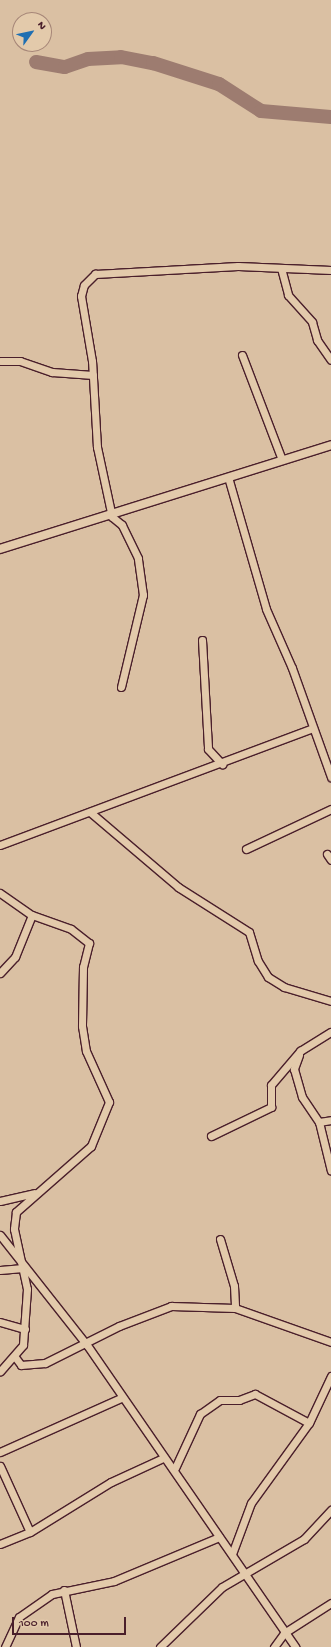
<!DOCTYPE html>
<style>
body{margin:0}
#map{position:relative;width:331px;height:1647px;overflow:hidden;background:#dac0a3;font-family:"Gochi Hand",sans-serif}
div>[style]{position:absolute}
.river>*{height:14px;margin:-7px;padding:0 7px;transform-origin:7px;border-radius:7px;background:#9d7c70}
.roads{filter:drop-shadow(1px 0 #4a1f2b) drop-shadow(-1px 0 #4a1f2b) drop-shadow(0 1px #4a1f2b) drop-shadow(0 -1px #4a1f2b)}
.minor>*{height:7px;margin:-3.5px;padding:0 3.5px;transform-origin:3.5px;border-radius:3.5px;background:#e3caab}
.tertiary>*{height:8px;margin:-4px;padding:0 4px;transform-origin:4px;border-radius:4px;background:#e3caab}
span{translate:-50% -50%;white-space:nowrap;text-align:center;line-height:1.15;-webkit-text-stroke:3.5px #e3caab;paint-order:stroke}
.north{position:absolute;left:12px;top:12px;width:40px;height:40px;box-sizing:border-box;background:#e3caab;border:1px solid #a68678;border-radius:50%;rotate:57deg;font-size:11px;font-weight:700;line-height:16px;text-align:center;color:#4a1f2b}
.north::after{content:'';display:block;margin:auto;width:14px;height:18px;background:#1f6fb2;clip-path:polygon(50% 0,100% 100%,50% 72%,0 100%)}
.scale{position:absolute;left:12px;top:1617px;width:114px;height:18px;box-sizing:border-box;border:2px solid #4a1f2b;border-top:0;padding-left:5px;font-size:12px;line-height:14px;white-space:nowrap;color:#4a1f2b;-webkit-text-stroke:3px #e3caab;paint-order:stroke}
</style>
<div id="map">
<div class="river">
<div style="left:36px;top:62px;width:29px;rotate:10deg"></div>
<div style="left:65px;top:67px;width:24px;rotate:-19deg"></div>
<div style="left:88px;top:59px;width:33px;rotate:-3deg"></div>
<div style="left:121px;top:57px;width:33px;rotate:11deg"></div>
<div style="left:153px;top:63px;width:69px;rotate:17.7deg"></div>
<div style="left:219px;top:84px;width:50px;rotate:32.7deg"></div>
<div style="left:261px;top:111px;width:70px;rotate:4.9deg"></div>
</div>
<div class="roads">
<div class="minor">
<div style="left:281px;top:268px;width:28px;rotate:75deg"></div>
<div style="left:288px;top:295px;width:36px;rotate:48deg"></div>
<div style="left:312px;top:322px;width:19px;rotate:74deg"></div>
<div style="left:317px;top:340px;width:24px;rotate:55deg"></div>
<div style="left:242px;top:355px;width:112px;rotate:69.1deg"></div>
<div style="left:0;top:361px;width:20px"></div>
<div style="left:20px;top:361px;width:34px;rotate:19deg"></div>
<div style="left:52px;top:372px;width:41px;rotate:4.2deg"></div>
<div style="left:228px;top:477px;width:137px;rotate:73.9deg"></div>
<div style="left:266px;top:609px;width:64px;rotate:66.2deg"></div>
<div style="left:292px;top:668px;width:116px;rotate:70.3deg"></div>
<div style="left:202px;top:640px;width:109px;rotate:86.8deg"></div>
<div style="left:208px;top:749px;width:21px;rotate:47deg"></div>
<div style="left:121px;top:687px;width:95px;rotate:-76.6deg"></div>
<div style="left:143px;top:595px;width:37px;rotate:-98deg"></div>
<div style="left:138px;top:558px;width:37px;rotate:-116deg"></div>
<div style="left:122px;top:525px;width:13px;rotate:-141deg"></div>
<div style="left:112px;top:517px;width:72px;rotate:-102.1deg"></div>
<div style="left:97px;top:447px;width:86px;rotate:-93.3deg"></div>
<div style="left:92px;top:361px;width:66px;rotate:-99.6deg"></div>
<div style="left:81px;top:296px;width:11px;rotate:-75deg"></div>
<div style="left:84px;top:285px;width:16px;rotate:-45deg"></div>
<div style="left:95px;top:274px;width:143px;rotate:-3.2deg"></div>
<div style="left:238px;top:266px;width:93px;rotate:2.5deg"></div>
<div style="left:90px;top:812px;width:116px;rotate:40.4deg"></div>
<div style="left:178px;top:887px;width:84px;rotate:32.4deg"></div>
<div style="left:249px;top:932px;width:30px;rotate:73deg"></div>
<div style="left:258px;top:961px;width:19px;rotate:58deg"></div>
<div style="left:268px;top:977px;width:19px;rotate:32deg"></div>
<div style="left:284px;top:987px;width:49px;rotate:16.6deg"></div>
<div style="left:0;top:845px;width:332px;rotate:-20.5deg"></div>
<div style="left:246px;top:849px;width:94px;rotate:-25.2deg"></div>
<div style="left:327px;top:854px;width:7px;rotate:56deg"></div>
<div style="left:0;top:893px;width:39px;rotate:35deg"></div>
<div style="left:32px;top:915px;width:41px;rotate:19.7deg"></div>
<div style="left:71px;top:929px;width:23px;rotate:38deg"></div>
<div style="left:89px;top:943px;width:25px;rotate:104deg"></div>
<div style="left:83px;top:967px;width:59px;rotate:91deg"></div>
<div style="left:82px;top:1026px;width:25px;rotate:81deg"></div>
<div style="left:86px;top:1051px;width:56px;rotate:65.7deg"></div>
<div style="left:109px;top:1102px;width:48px;rotate:112.2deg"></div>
<div style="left:91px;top:1146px;width:100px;rotate:138.7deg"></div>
<div style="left:16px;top:1212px;width:17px;rotate:97deg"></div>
<div style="left:14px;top:1229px;width:61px;rotate:77.8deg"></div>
<div style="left:27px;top:1289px;width:56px;rotate:94.1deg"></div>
<div style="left:23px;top:1345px;width:35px;rotate:131deg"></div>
<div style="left:0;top:973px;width:22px;rotate:-47deg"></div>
<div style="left:15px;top:957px;width:45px;rotate:-68deg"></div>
<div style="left:299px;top:1055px;width:15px;rotate:110deg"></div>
<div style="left:294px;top:1069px;width:29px;rotate:74deg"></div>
<div style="left:302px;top:1097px;width:30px;rotate:56deg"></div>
<div style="left:319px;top:1122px;width:50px;rotate:76.2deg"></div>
<div style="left:319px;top:1122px;width:12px;rotate:-9deg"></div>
<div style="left:211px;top:1136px;width:67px;rotate:-25.8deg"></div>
<div style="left:271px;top:1107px;width:22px;rotate:-90deg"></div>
<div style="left:271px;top:1085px;width:45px;rotate:-49.5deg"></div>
<div style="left:300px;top:1051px;width:36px;rotate:-32deg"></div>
<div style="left:0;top:1201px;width:35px;rotate:-13deg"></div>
<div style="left:0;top:1235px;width:140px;rotate:51.7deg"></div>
<div style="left:87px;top:1345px;width:367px;rotate:55.4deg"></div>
<div style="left:220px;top:1239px;width:49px;rotate:73.4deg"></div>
<div style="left:234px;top:1286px;width:22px;rotate:87deg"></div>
<div style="left:0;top:1270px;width:23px;rotate:-5deg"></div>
<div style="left:0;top:1322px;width:26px;rotate:16deg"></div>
<div style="left:15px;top:1357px;width:10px;rotate:53deg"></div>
<div style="left:21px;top:1365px;width:24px;rotate:-5deg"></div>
<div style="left:45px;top:1363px;width:83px;rotate:-26.6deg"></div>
<div style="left:119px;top:1326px;width:56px;rotate:-21deg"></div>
<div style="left:171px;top:1306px;width:64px;rotate:1.8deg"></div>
<div style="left:235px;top:1308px;width:102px;rotate:19.5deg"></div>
<div style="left:0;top:1452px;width:133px;rotate:-24.1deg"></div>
<div style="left:0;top:1466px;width:72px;rotate:65.6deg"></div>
<div style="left:175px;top:1468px;width:60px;rotate:-65.2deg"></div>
<div style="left:200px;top:1414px;width:24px;rotate:-35deg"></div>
<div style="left:220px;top:1400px;width:19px"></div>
<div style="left:239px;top:1400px;width:17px;rotate:-21deg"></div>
<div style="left:255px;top:1394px;width:61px;rotate:28.2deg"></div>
<div style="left:0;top:1544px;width:32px;rotate:-22deg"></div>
<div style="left:30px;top:1532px;width:95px;rotate:-31.7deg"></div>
<div style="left:111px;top:1482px;width:57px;rotate:-24.8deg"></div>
<div style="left:232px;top:1554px;width:54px;rotate:-69.6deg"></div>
<div style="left:251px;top:1503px;width:99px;rotate:-54.1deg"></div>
<div style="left:309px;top:1423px;width:52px;rotate:-64.9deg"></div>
<div style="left:64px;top:1590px;width:58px;rotate:78.1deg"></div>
<div style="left:5px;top:1647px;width:33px;rotate:-65deg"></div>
<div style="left:19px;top:1617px;width:40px;rotate:-34.9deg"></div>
<div style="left:52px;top:1594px;width:63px;rotate:-11.8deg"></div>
<div style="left:114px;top:1581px;width:114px;rotate:-22.7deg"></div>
<div style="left:160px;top:1647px;width:86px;rotate:-44.1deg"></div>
<div style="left:222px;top:1587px;width:95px;rotate:-30.3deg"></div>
<div style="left:304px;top:1539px;width:40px;rotate:-47deg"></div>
<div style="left:274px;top:1647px;width:17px;rotate:-54deg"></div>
<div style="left:284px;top:1633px;width:56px;rotate:-32.6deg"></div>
</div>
<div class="tertiary">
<div style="left:0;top:549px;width:347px;rotate:-17.4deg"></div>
</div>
</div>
<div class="north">N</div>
<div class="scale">100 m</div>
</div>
